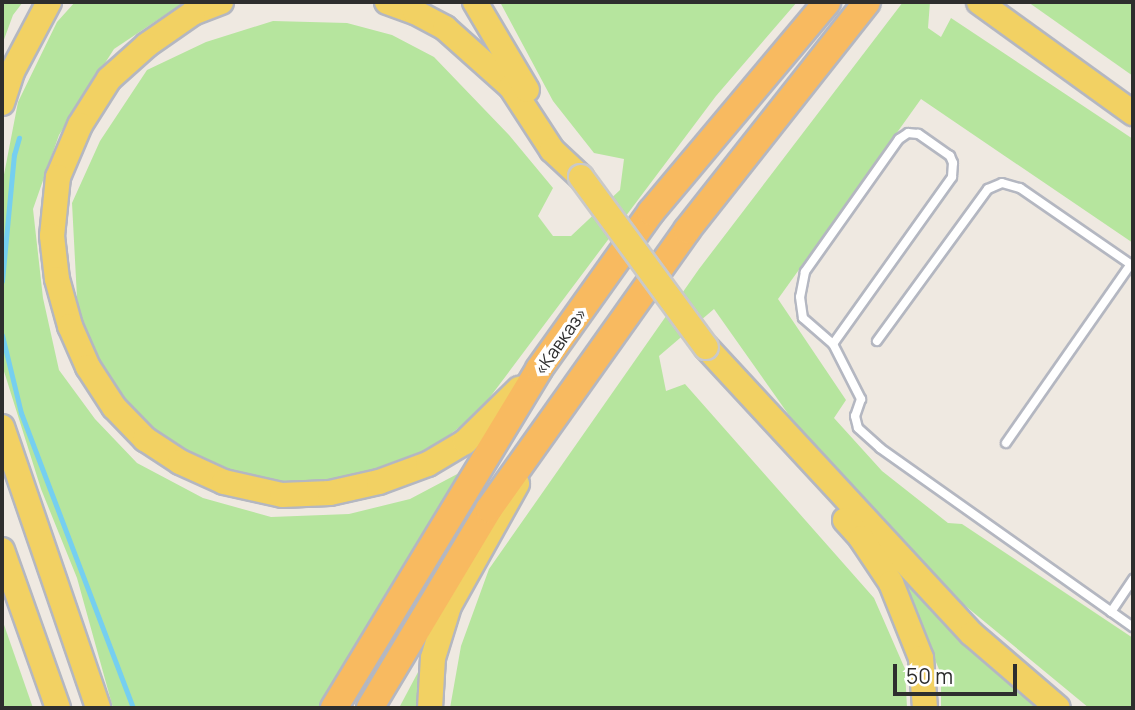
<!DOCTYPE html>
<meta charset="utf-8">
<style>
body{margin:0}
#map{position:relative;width:1135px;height:710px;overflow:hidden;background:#efe9e1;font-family:Manrope,sans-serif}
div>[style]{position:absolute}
.green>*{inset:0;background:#b6e59e}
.stream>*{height:5px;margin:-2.5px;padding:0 2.5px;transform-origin:2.5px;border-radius:2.5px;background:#75cff0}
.roads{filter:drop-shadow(2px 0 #b4b7c1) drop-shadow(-2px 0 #b4b7c1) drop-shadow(0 2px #b4b7c1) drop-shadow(0 -2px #b4b7c1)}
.service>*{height:8px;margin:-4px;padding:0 4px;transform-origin:4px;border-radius:4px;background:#fff}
.primary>*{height:24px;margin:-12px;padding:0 12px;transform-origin:12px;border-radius:12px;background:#f2d163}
.trunk>*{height:26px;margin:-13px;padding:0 13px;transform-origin:13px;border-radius:13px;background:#f8ba60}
.bridges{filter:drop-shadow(2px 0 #c9c9c9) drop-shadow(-2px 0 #c9c9c9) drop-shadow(0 2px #c9c9c9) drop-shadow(0 -2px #c9c9c9)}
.primary-bridge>*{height:24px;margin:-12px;padding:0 12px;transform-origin:12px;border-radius:12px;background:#f2d163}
span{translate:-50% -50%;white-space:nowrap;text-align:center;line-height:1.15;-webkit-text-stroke:7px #fff;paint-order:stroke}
.street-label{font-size:18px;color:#2e2e2e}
.frame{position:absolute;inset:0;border:4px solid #2e2e2e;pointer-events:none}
.scale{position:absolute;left:893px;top:664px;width:124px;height:32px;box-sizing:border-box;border:4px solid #2e2e2e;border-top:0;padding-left:9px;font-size:21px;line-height:24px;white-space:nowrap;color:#2e2e2e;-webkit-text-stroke:5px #fff;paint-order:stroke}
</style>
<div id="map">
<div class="green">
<div style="clip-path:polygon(2px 2px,23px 2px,13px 15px,2px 45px)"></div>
<div style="clip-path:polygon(75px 2px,196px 2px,168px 13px,114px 49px,59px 135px,33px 209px,43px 298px,59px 370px,95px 419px,137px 463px,203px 498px,271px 517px,349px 514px,410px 499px,463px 471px,326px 708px,113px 708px,77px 578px,41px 489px,2px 365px,2px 185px,18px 102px,57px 22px)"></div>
<div style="clip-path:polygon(500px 2px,797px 2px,716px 96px,478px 413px,427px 452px,354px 484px,288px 489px,218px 473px,155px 438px,109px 382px,78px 317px,72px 203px,100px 141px,147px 70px,206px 42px,273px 21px,347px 23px,392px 35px,434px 57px,509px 135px,553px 188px,538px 216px,553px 236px,571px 236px,620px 190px,624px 159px,594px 153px,553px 101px)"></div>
<div style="clip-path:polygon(903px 2px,930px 2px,928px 28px,941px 37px,951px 18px,1133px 139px,1133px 243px,921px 99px,778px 299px,846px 400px,834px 418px,882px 471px,948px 523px,962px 524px,1133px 638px,1133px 708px,1089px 708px,934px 580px,815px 452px,714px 309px,659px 356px,666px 391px,685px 384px,874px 598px,905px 669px,907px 708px,450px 708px,461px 646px,489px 569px,699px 269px)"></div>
<div style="clip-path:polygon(1028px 2px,1133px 2px,1133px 76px)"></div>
<div style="clip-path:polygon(910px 583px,1050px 708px,941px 708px,941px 674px,905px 589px)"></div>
<div style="clip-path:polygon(2px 619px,33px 708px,2px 708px)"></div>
<div style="clip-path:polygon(425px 659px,420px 708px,399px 708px)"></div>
</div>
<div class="stream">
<div style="left:2px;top:281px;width:127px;rotate:-84.6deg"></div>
<div style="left:14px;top:155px;width:18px;rotate:-74deg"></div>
<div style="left:2px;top:335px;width:80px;rotate:76.3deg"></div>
<div style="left:21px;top:413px;width:316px;rotate:69.2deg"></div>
</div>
<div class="roads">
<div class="service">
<div style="left:877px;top:341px;width:188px;rotate:-53.9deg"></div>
<div style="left:988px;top:189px;width:15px;rotate:-23deg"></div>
<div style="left:1002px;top:183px;width:19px;rotate:16deg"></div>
<div style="left:1020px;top:188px;width:137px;rotate:34.6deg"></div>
<div style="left:833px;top:344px;width:205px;rotate:-54.5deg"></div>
<div style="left:952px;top:177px;width:14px;rotate:-86deg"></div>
<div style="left:953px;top:163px;width:8px;rotate:-113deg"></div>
<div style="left:950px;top:156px;width:39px;rotate:-145deg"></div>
<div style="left:918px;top:134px;width:10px;rotate:-174deg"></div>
<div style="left:908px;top:133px;width:11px;rotate:146deg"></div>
<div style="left:899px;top:139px;width:163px;rotate:125.3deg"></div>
<div style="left:805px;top:272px;width:25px;rotate:101deg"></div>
<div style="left:800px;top:297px;width:21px;rotate:82deg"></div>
<div style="left:803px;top:318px;width:40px;rotate:41deg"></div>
<div style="left:833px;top:344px;width:62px;rotate:63deg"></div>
<div style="left:861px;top:399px;width:18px;rotate:109deg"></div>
<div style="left:855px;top:416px;width:12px;rotate:76deg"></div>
<div style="left:858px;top:428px;width:30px;rotate:42deg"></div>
<div style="left:880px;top:448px;width:310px;rotate:35.3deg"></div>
<div style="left:1006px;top:443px;width:218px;rotate:-55.1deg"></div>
<div style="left:1111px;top:612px;width:40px;rotate:-56deg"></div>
</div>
<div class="primary">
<div style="left:221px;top:2px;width:30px;rotate:159deg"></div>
<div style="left:193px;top:13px;width:56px;rotate:145.2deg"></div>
<div style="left:147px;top:45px;width:51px;rotate:138.2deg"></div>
<div style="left:109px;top:79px;width:54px;rotate:122.2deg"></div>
<div style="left:80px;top:125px;width:56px;rotate:112.9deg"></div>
<div style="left:58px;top:177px;width:59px;rotate:95.8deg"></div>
<div style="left:52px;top:236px;width:43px;rotate:83.4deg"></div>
<div style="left:57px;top:279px;width:49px;rotate:74.5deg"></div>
<div style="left:70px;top:326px;width:45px;rotate:66.3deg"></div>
<div style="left:88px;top:367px;width:48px;rotate:57deg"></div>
<div style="left:114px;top:407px;width:45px;rotate:45.9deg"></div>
<div style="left:145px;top:439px;width:42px;rotate:33.3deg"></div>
<div style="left:180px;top:462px;width:48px;rotate:24.4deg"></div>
<div style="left:224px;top:482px;width:59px;rotate:12.6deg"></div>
<div style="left:282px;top:495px;width:48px;rotate:-2.4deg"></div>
<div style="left:330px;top:493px;width:50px;rotate:-12.7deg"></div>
<div style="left:379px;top:482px;width:52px;rotate:-20.2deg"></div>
<div style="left:428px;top:464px;width:43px;rotate:-30.7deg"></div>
<div style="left:465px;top:442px;width:76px;rotate:-44.5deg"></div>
<div style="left:387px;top:2px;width:30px;rotate:20deg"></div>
<div style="left:415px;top:12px;width:34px;rotate:28deg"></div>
<div style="left:445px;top:28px;width:89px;rotate:41.8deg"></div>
<div style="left:511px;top:87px;width:75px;rotate:56.9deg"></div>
<div style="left:552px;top:150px;width:40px;rotate:43deg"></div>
<div style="left:475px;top:2px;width:102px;rotate:59.4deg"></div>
<div style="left:979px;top:2px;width:190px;rotate:35.8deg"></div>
<div style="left:2px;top:103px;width:33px;rotate:-72deg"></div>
<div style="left:12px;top:72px;width:79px;rotate:-62.1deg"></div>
<div style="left:706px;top:347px;width:391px;rotate:47.2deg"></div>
<div style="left:972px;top:634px;width:113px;rotate:40.7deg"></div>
<div style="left:2px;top:427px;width:297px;rotate:71.1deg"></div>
<div style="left:845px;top:520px;width:24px;rotate:48deg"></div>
<div style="left:861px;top:538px;width:54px;rotate:56.3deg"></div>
<div style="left:891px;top:583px;width:81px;rotate:68.2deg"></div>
<div style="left:921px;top:658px;width:50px;rotate:85.4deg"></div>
<div style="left:2px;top:550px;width:168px;rotate:70.5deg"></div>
<div style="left:430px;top:708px;width:50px;rotate:-86.6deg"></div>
<div style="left:433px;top:658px;width:54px;rotate:-72.9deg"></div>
<div style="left:449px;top:606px;width:140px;rotate:-60.9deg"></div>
</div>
<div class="trunk">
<div style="left:334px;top:708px;width:396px;rotate:-58.8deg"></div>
<div style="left:539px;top:369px;width:193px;rotate:-54.5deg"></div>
<div style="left:651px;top:212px;width:274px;rotate:-50deg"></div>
<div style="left:370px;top:708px;width:232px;rotate:-59.1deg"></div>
<div style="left:489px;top:509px;width:342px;rotate:-54.6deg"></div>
<div style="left:687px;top:230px;width:290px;rotate:-51.7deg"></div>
</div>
</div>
<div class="bridges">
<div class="primary-bridge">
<div style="left:581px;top:177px;width:211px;rotate:53.7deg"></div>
</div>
</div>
<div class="street-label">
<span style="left:560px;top:341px;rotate:-55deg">«Кавказ»</span>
</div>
<div class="frame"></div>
<div class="scale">50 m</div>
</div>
